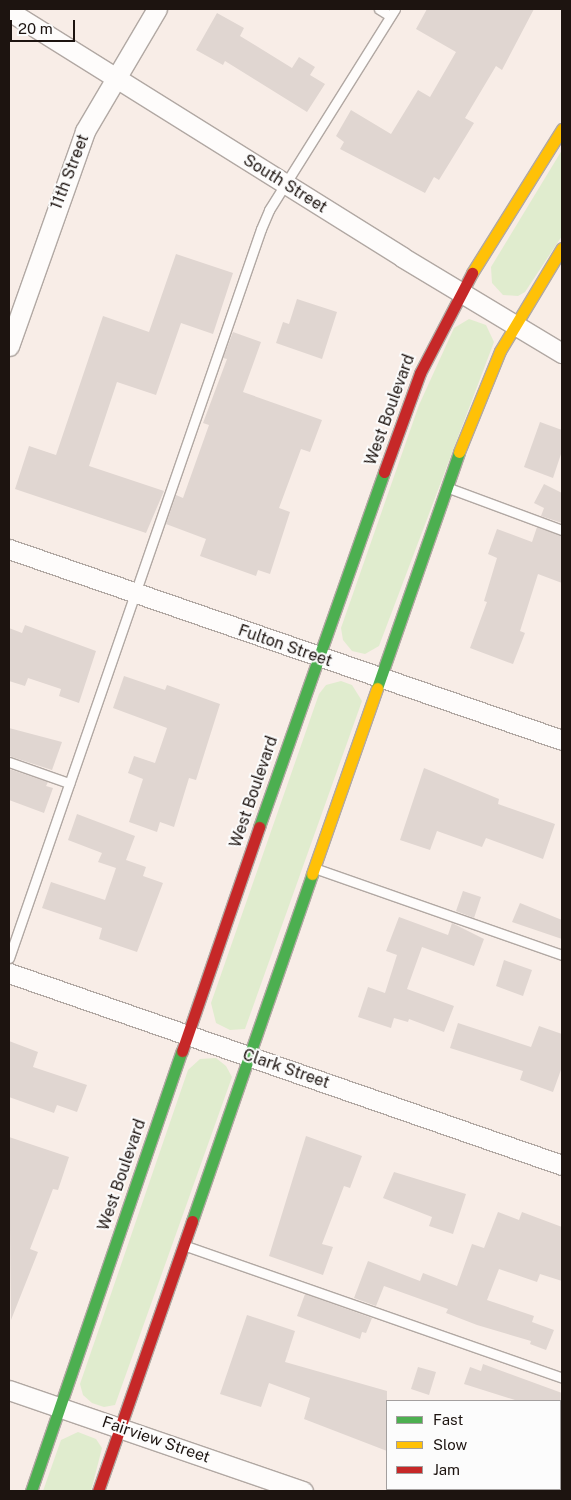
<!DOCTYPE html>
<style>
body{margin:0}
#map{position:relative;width:571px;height:1500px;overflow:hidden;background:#f8ede7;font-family:"Public Sans",sans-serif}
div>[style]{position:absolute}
.green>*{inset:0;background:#e0ecce}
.building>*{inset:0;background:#e0d6d1}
.roads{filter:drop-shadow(1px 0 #b1a8a3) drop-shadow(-1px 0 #b1a8a3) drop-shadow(0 1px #b1a8a3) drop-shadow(0 -1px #b1a8a3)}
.lane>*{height:9px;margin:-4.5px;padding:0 4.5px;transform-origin:4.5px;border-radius:4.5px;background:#fefcfb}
.street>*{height:19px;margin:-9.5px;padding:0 9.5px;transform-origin:9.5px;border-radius:9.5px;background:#fefcfb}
.fast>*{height:11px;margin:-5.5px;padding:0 5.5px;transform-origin:5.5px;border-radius:5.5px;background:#4caf50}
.slow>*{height:11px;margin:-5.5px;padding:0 5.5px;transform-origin:5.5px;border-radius:5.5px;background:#ffc107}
.jam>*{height:11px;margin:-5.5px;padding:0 5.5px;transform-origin:5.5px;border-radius:5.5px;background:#c62828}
span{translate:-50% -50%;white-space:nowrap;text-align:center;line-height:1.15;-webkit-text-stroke:4px #fcfcfc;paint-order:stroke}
.street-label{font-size:16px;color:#1d1410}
.frame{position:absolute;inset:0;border:10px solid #1d1410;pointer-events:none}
.legend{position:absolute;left:386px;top:1400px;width:175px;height:90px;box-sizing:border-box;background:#fcfcfc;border:1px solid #a39f9e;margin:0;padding:6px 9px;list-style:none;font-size:15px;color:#1d1410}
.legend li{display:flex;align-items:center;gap:10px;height:25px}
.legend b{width:25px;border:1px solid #a39f9e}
.scale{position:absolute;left:10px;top:20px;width:65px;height:22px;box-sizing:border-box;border:2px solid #1d1410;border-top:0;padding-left:6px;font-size:15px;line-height:18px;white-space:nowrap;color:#1d1410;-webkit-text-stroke:4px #fcfcfc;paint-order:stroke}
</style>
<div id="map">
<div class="green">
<div style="clip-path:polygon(562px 150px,562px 236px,525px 292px,518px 296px,503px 295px,492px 283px,491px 267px)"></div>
<div style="clip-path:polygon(469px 319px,486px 325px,494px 342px,379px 646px,365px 654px,352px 651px,343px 640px,341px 628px,419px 405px,454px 328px)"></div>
<div style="clip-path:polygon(341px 681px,352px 685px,362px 701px,245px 1029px,230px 1030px,216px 1023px,211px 1003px,319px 694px,326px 685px)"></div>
<div style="clip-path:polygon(216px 1058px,226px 1066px,232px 1077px,115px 1405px,104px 1407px,92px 1403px,83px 1395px,80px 1384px,188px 1070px,200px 1059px)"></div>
<div style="clip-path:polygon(78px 1432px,96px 1439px,102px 1448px,91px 1491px,43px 1491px,61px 1440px)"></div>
</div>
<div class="building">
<div style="clip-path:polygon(427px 9px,534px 9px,502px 70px,496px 66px,465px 118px,474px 123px,439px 180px,434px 177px,425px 193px,340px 149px,344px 142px,336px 136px,351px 110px,391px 134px,418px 90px,430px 97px,456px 52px,416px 29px)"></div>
<div style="clip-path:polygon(217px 13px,244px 28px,240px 36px,292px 68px,299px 57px,315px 67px,310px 75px,325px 84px,307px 112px,225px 61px,223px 65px,196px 50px)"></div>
<div style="clip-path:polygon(176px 254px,233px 273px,213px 334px,181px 323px,156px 395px,117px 382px,89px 466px,164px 491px,146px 533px,15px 489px,29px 446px,56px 455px,103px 316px,149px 332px)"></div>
<div style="clip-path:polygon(297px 299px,337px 312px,322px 359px,276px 343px,283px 322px,289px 324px)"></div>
<div style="clip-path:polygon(233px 332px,261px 342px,243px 392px,322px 420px,310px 452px,301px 449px,279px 508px,290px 512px,270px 574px,258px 570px,256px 576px,200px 556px,206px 539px,166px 524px,176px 495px,183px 498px,209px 425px,203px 423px,227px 359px,223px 358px)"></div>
<div style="clip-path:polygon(540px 422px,562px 430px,562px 451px,553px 478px,524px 467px)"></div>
<div style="clip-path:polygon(544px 484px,562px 493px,562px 523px,541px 516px,544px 508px,534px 503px)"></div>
<div style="clip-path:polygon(537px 527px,562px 536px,562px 583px,538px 574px,520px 631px,525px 633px,513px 664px,470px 648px,487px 602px,484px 601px,497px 558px,488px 554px,497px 529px,532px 542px)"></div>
<div style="clip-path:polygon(25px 625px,96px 651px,79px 703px,59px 696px,61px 689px,28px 678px,25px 686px,9px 681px,9px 628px,22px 633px)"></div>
<div style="clip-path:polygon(124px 676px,165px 690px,167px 685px,220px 704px,196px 780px,189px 778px,174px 827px,160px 822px,157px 832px,129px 822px,143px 779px,128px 773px,134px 756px,155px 763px,167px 728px,113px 708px)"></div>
<div style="clip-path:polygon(9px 728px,62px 742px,52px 770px,9px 756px)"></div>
<div style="clip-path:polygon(424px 768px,499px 799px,498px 804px,555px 824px,543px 859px,486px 838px,482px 847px,437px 831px,430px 850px,400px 840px)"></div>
<div style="clip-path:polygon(9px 769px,48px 782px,46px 786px,53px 788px,44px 813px,9px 800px)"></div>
<div style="clip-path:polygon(77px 814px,135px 836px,126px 860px,146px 867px,143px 876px,163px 883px,137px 952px,99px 939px,102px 928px,42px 908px,51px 882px,105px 900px,116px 868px,98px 862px,102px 853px,68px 840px)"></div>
<div style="clip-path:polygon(463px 891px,481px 897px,474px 918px,456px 911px)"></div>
<div style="clip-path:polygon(520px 903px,562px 920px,562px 939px,512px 922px)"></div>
<div style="clip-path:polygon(399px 917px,448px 935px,452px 923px,484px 939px,474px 966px,422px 947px,407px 989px,454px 1006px,444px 1032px,409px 1019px,408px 1022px,394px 1018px,391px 1028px,358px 1017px,368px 987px,385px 993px,397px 955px,386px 951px)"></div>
<div style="clip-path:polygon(504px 960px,532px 970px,523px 996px,496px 986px)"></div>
<div style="clip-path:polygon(458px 1023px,531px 1047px,539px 1026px,562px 1034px,562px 1067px,553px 1092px,520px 1080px,523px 1071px,450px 1048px)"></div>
<div style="clip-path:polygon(9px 1041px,38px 1052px,33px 1067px,87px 1085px,77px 1112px,57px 1105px,54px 1113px,9px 1097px)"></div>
<div style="clip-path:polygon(306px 1136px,362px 1156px,350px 1188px,344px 1186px,322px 1244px,333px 1247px,323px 1275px,269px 1256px)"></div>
<div style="clip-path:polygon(9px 1137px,69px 1157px,58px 1190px,53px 1189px,30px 1249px,38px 1252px,11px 1320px)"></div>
<div style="clip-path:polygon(394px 1172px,466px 1194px,453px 1234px,429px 1226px,432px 1217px,383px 1198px)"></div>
<div style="clip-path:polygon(498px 1212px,519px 1220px,522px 1212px,562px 1227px,562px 1281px,540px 1274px,537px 1282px,499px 1269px,487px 1300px,534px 1316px,532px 1322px,554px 1330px,546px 1350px,530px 1344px,531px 1341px,477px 1325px,446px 1313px,448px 1309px,384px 1286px,376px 1306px,354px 1298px,368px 1261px,420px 1281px,423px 1273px,457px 1286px,472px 1244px,484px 1248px)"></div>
<div style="clip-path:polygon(305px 1294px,372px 1318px,366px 1333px,362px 1332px,360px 1339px,297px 1316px)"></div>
<div style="clip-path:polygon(247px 1315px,295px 1331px,285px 1362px,387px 1391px,387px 1451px,304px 1419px,310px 1398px,269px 1383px,261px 1407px,220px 1394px)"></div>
<div style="clip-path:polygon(483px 1364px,562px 1393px,562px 1401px,518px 1401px,464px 1384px,470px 1367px,481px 1371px)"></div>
<div style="clip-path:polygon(418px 1367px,436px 1372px,429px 1395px,411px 1389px)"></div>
</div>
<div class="roads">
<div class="lane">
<div style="left:379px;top:9px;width:13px;rotate:32deg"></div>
<div style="left:449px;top:488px;width:121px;rotate:20.4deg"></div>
<div style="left:9px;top:762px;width:64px;rotate:19.3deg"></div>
<div style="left:317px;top:869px;width:260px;rotate:19.3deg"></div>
<div style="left:9px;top:958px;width:771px;rotate:-70.93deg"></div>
<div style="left:261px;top:229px;width:21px;rotate:-67deg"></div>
<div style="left:269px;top:210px;width:237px;rotate:-57.9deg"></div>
<div style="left:186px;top:1246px;width:398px;rotate:19.3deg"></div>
</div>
<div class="street">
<div style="left:9px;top:11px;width:464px;rotate:32deg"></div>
<div style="left:402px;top:257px;width:187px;rotate:31deg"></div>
<div style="left:9px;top:346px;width:228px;rotate:-70.5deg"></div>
<div style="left:85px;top:131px;width:142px;rotate:-59.5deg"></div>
<div style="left:9px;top:549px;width:585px;rotate:19.05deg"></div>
<div style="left:9px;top:973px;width:585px;rotate:19.15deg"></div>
<div style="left:9px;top:1390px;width:311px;rotate:19deg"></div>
</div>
<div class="fast">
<div style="left:377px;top:688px;width:250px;rotate:-70.8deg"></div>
<div style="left:259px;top:827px;width:376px;rotate:-70.6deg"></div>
<div style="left:192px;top:1221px;width:367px;rotate:-70.9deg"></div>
<div style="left:31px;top:1491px;width:465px;rotate:-71.1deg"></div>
</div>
<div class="slow">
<div style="left:472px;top:273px;width:170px;rotate:-58deg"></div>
<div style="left:459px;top:452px;width:109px;rotate:-67.9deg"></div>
<div style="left:500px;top:351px;width:120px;rotate:-59deg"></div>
<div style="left:312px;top:874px;width:197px;rotate:-70.7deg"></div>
</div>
<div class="jam">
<div style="left:384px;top:472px;width:105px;rotate:-70deg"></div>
<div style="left:420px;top:373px;width:113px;rotate:-62.5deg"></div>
<div style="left:182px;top:1051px;width:237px;rotate:-71deg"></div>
<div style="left:98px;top:1491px;width:286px;rotate:-70.8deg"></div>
</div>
</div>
<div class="street-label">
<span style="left:70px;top:172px;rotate:-69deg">11th Street</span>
<span style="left:285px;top:184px;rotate:32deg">South Street</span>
<span style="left:390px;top:410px;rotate:-70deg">West Boulevard</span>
<span style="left:285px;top:646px;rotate:19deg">Fulton Street</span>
<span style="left:254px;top:792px;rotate:-71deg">West Boulevard</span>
<span style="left:286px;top:1069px;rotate:19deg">Clark Street</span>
<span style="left:122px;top:1175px;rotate:-71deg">West Boulevard</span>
<span style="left:156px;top:1440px;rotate:19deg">Fairview Street</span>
</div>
<div class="frame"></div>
<ul class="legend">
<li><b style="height:6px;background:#4caf50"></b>Fast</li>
<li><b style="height:6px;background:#ffc107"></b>Slow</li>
<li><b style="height:6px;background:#c62828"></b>Jam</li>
</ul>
<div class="scale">20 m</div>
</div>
